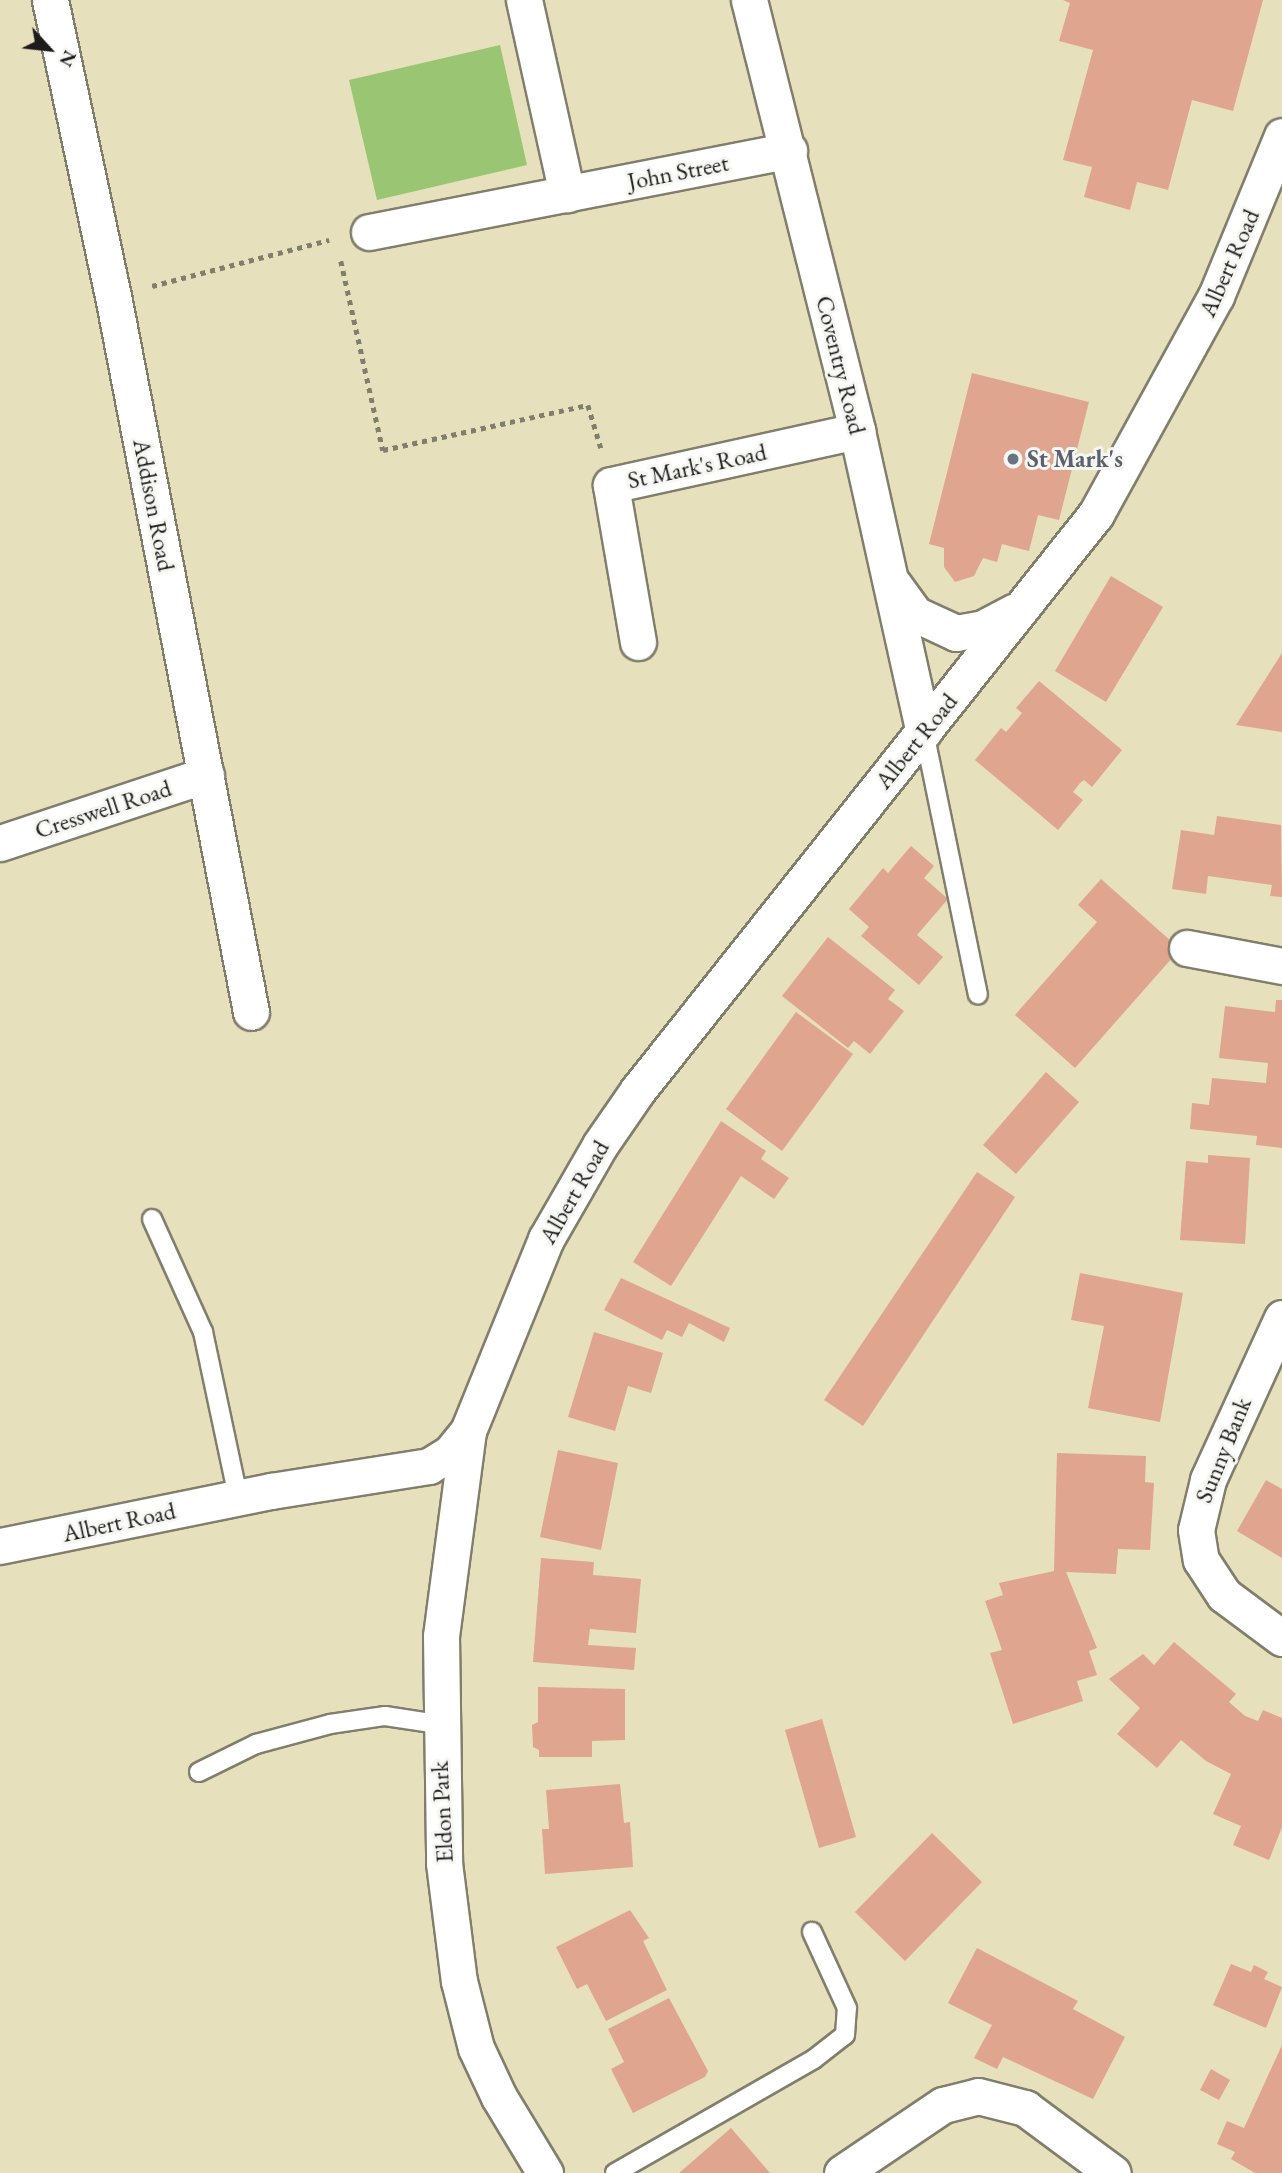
<!DOCTYPE html>
<style>
body{margin:0}
#map{position:relative;width:1282px;height:2173px;overflow:hidden;background:#e6e0bd;font-family:"EB Garamond",serif}
div>[style]{position:absolute}
.green>*{inset:0;background:#9ac572}
.building>*{inset:0;background:#e0a58f}
.path>*{height:4.5px;margin-top:-2.25px;transform-origin:0;background:repeating-linear-gradient(90deg,#817e6c 0 5px,transparent 0 10px)}
.roads{filter:drop-shadow(2px 0 #817e6c) drop-shadow(-2px 0 #817e6c) drop-shadow(0 2px #817e6c) drop-shadow(0 -2px #817e6c)}
.lane>*{height:18px;margin:-9px;padding:0 9px;transform-origin:9px;border-radius:9px;background:#fff}
.street>*{height:35px;margin:-17.5px;padding:0 17.5px;transform-origin:17.5px;border-radius:17.5px;background:#fff}
.dots>*{width:19px;height:19px;translate:-50% -50%;box-sizing:border-box;border:4px solid #f6f6f2;border-radius:50%}
span{translate:-50% -50%;white-space:nowrap;text-align:center;line-height:1.15;-webkit-text-stroke:6px #f6f6f2;paint-order:stroke}
.street-label{font-size:24px;color:#1c1c1c}
.worship-label{font-size:24px;color:#5b616d;font-weight:700}
.left{translate:0 -50%;text-align:left}
.north{position:absolute;left:14px;top:14px;width:70px;height:70px;-webkit-text-stroke:5px #f6f6f2;paint-order:stroke;rotate:117deg;font-size:19px;font-weight:700;line-height:28px;text-align:center;color:#1c1c1c}
.north::after{content:'';display:block;margin:auto;width:24px;height:32px;background:#1c1c1c;clip-path:polygon(50% 0,100% 100%,50% 72%,0 100%)}
</style>
<div id="map">
<div class="green">
<div style="clip-path:polygon(500px 45px,527px 165px,377px 200px,349px 80px)"></div>
</div>
<div class="building">
<div style="clip-path:polygon(1063px 0,1263px 0,1233px 111px,1192px 100px,1168px 190px,1137px 182px,1130px 210px,1084px 197px,1092px 167px,1063px 160px,1093px 50px,1059px 41px,1070px 3px)"></div>
<div style="clip-path:polygon(972px 373px,1089px 402px,1059px 520px,1038px 515px,1029px 551px,1002px 544px,997px 562px,983px 558px,974px 576px,955px 582px,944px 567px,944px 548px,929px 544px)"></div>
<div style="clip-path:polygon(1111px 576px,1163px 607px,1106px 702px,1055px 671px)"></div>
<div style="clip-path:polygon(1282px 653px,1282px 732px,1236px 725px)"></div>
<div style="clip-path:polygon(1039px 681px,1122px 750px,1092px 787px,1084px 780px,1080px 783px,1073px 792px,1083px 800px,1058px 830px,975px 760px,1001px 728px,1006px 732px,1012px 725px,1022px 713px,1016px 708px)"></div>
<div style="clip-path:polygon(1217px 816px,1281px 825px,1282px 897px,1270px 896px,1272px 885px,1208px 876px,1206px 894px,1172px 889px,1181px 830px,1214px 835px)"></div>
<div style="clip-path:polygon(911px 846px,934px 866px,924px 878px,948px 899px,917px 935px,943px 957px,919px 985px,861px 936px,869px 927px,849px 909px,883px 868px,888px 873px)"></div>
<div style="clip-path:polygon(1101px 879px,1180px 949px,1075px 1068px,1015px 1015px,1097px 922px,1078px 905px)"></div>
<div style="clip-path:polygon(828px 937px,895px 990px,888px 999px,904px 1011px,870px 1054px,854px 1041px,848px 1048px,782px 996px)"></div>
<div style="clip-path:polygon(1276px 1000px,1282px 1000px,1282px 1148px,1256px 1145px,1257px 1136px,1190px 1129px,1192px 1103px,1209px 1105px,1212px 1078px,1266px 1083px,1268px 1063px,1219px 1058px,1225px 1006px,1275px 1012px)"></div>
<div style="clip-path:polygon(796px 1012px,853px 1054px,782px 1151px,726px 1109px)"></div>
<div style="clip-path:polygon(1046px 1072px,1079px 1102px,1016px 1174px,983px 1145px)"></div>
<div style="clip-path:polygon(721px 1121px,766px 1151px,761px 1159px,789px 1178px,774px 1199px,741px 1176px,671px 1286px,633px 1262px)"></div>
<div style="clip-path:polygon(1208px 1155px,1250px 1158px,1245px 1244px,1180px 1240px,1186px 1161px,1208px 1163px)"></div>
<div style="clip-path:polygon(977px 1172px,1015px 1197px,863px 1426px,824px 1400px)"></div>
<div style="clip-path:polygon(1080px 1273px,1183px 1293px,1160px 1422px,1088px 1408px,1104px 1326px,1071px 1320px)"></div>
<div style="clip-path:polygon(621px 1278px,730px 1328px,724px 1342px,689px 1323px,682px 1337px,667px 1330px,662px 1340px,604px 1310px)"></div>
<div style="clip-path:polygon(594px 1332px,663px 1353px,651px 1393px,628px 1386px,615px 1431px,568px 1417px)"></div>
<div style="clip-path:polygon(558px 1450px,618px 1463px,601px 1550px,540px 1537px)"></div>
<div style="clip-path:polygon(1057px 1453px,1146px 1456px,1145px 1482px,1154px 1483px,1150px 1550px,1118px 1549px,1116px 1574px,1066px 1572px,1097px 1648px,1089px 1651px,1097px 1675px,1077px 1681px,1083px 1701px,1013px 1724px,990px 1653px,1002px 1650px,985px 1601px,1003px 1595px,999px 1583px,1054px 1571px)"></div>
<div style="clip-path:polygon(1266px 1480px,1282px 1489px,1282px 1558px,1237px 1531px)"></div>
<div style="clip-path:polygon(541px 1558px,594px 1562px,593px 1575px,641px 1579px,636px 1633px,590px 1629px,588px 1645px,636px 1648px,634px 1670px,533px 1662px)"></div>
<div style="clip-path:polygon(1174px 1642px,1236px 1694px,1229px 1702px,1245px 1716px,1258px 1721px,1263px 1710px,1282px 1718px,1282px 1827px,1269px 1860px,1233px 1845px,1241px 1826px,1213px 1814px,1231px 1774px,1206px 1761px,1181px 1740px,1157px 1768px,1117px 1734px,1140px 1708px,1109px 1679px,1143px 1654px,1154px 1665px)"></div>
<div style="clip-path:polygon(538px 1687px,625px 1689px,625px 1740px,592px 1741px,592px 1757px,539px 1757px,539px 1750px,533px 1747px,532px 1725px,538px 1722px)"></div>
<div style="clip-path:polygon(822px 1719px,856px 1837px,819px 1848px,785px 1730px)"></div>
<div style="clip-path:polygon(620px 1784px,624px 1823px,630px 1822px,633px 1867px,545px 1874px,542px 1829px,549px 1829px,546px 1790px)"></div>
<div style="clip-path:polygon(932px 1833px,982px 1882px,905px 1961px,855px 1912px)"></div>
<div style="clip-path:polygon(630px 1910px,649px 1938px,643px 1941px,667px 1990px,606px 2021px,587px 1984px,577px 1989px,556px 1947px)"></div>
<div style="clip-path:polygon(977px 1948px,1078px 2001px,1073px 2009px,1125px 2037px,1093px 2099px,1003px 2057px,997px 2069px,974px 2058px,992px 2025px,948px 2003px)"></div>
<div style="clip-path:polygon(1231px 1964px,1251px 1972px,1254px 1965px,1268px 1972px,1264px 1979px,1282px 1987px,1266px 2028px,1213px 2005px)"></div>
<div style="clip-path:polygon(669px 1998px,708px 2071px,705px 2077px,633px 2113px,611px 2069px,624px 2062px,608px 2029px)"></div>
<div style="clip-path:polygon(1282px 2045px,1282px 2173px,1255px 2173px,1231px 2159px,1235px 2152px,1217px 2144px,1227px 2121px,1244px 2128px)"></div>
<div style="clip-path:polygon(1211px 2069px,1230px 2080px,1219px 2100px,1200px 2090px)"></div>
<div style="clip-path:polygon(731px 2128px,770px 2173px,679px 2173px)"></div>
</div>
<div class="path">
<div style="left:341px;top:261px;width:194px;rotate:77.5deg"></div>
<div style="left:383px;top:450px;width:210px;rotate:-12.4deg"></div>
<div style="left:588px;top:405px;width:45px;rotate:73.2deg"></div>
<div style="left:152px;top:286px;width:183px;rotate:-14.6deg"></div>
</div>
<div class="roads">
<div class="lane">
<div style="left:924px;top:732px;width:268px;rotate:78.4deg"></div>
<div style="left:152px;top:1219px;width:124px;rotate:65.7deg"></div>
<div style="left:203px;top:1332px;width:169px;rotate:78deg"></div>
<div style="left:199px;top:1772px;width:64px;rotate:-26.2deg"></div>
<div style="left:256px;top:1744px;width:77px;rotate:-15.1deg"></div>
<div style="left:330px;top:1724px;width:56px;rotate:-8.3deg"></div>
<div style="left:385px;top:1716px;width:54px;rotate:8.6deg"></div>
<div style="left:615px;top:2173px;width:229px;rotate:-29.8deg"></div>
<div style="left:814px;top:2059px;width:39px;rotate:-38deg"></div>
<div style="left:845px;top:2035px;width:27px;rotate:-86deg"></div>
<div style="left:847px;top:2008px;width:84px;rotate:-114.7deg"></div>
</div>
<div class="street">
<div style="left:50px;top:0;width:303px;rotate:78deg"></div>
<div style="left:113px;top:296px;width:729px;rotate:79.09deg"></div>
<div style="left:524px;top:0;width:199px;rotate:77.5deg"></div>
<div style="left:749px;top:0;width:444px;rotate:75.9deg"></div>
<div style="left:857px;top:431px;width:308px;rotate:77.5deg"></div>
<div style="left:369px;top:232px;width:428px;rotate:-11deg"></div>
<div style="left:894px;top:585px;width:36px;rotate:54deg"></div>
<div style="left:915px;top:614px;width:45px;rotate:24.9deg"></div>
<div style="left:956px;top:633px;width:27px;rotate:-10deg"></div>
<div style="left:983px;top:628px;width:36px;rotate:-28deg"></div>
<div style="left:638px;top:642px;width:159px;rotate:-99.8deg"></div>
<div style="left:611px;top:485px;width:252px;rotate:-12.4deg"></div>
<div style="left:0;top:843px;width:217px;rotate:-18.3deg"></div>
<div style="left:1187px;top:948px;width:97px;rotate:10.7deg"></div>
<div style="left:1282px;top:1318px;width:178px;rotate:114.6deg"></div>
<div style="left:1208px;top:1480px;width:51px;rotate:103.5deg"></div>
<div style="left:1196px;top:1530px;width:30px;rotate:81deg"></div>
<div style="left:1201px;top:1560px;width:42px;rotate:56.7deg"></div>
<div style="left:1224px;top:1595px;width:72px;rotate:36.6deg"></div>
<div style="left:468px;top:1431px;width:207px;rotate:97.5deg"></div>
<div style="left:441px;top:1636px;width:227px;rotate:89.2deg"></div>
<div style="left:444px;top:1863px;width:119px;rotate:82.8deg"></div>
<div style="left:459px;top:1981px;width:69px;rotate:75.8deg"></div>
<div style="left:476px;top:2048px;width:54px;rotate:64.9deg"></div>
<div style="left:499px;top:2097px;width:89px;rotate:58.8deg"></div>
<div style="left:0;top:1546px;width:277px;rotate:-11.5deg"></div>
<div style="left:271px;top:1491px;width:160px;rotate:-9deg"></div>
<div style="left:429px;top:1466px;width:26px;rotate:-32deg"></div>
<div style="left:451px;top:1452px;width:27px;rotate:-51deg"></div>
<div style="left:468px;top:1431px;width:207px;rotate:-67.9deg"></div>
<div style="left:546px;top:1239px;width:108px;rotate:-60.1deg"></div>
<div style="left:600px;top:1145px;width:67px;rotate:-55.4deg"></div>
<div style="left:638px;top:1090px;width:736px;rotate:-51.51deg"></div>
<div style="left:1096px;top:514px;width:249px;rotate:-61.2deg"></div>
<div style="left:1216px;top:296px;width:173px;rotate:-67.6deg"></div>
<div style="left:842px;top:2173px;width:122px;rotate:-34deg"></div>
<div style="left:943px;top:2105px;width:36px;rotate:-14deg"></div>
<div style="left:978px;top:2096px;width:49px;rotate:14.3deg"></div>
<div style="left:1025px;top:2108px;width:109px;rotate:36.5deg"></div>
</div>
</div>
<div class="dots">
<div style="left:1013px;top:459px;background:#6b7280"></div>
</div>
<div class="street-label">
<span style="left:678px;top:172px;rotate:-11deg">John Street</span>
<span style="left:1229px;top:263px;rotate:-66deg">Albert Road</span>
<span style="left:841px;top:365px;rotate:76deg">Coventry Road</span>
<span style="left:697px;top:466px;rotate:-12deg">St Mark's Road</span>
<span style="left:154px;top:505px;rotate:79deg">Addison Road</span>
<span style="left:916px;top:741px;rotate:-51deg">Albert Road</span>
<span style="left:103px;top:809px;rotate:-18deg">Cresswell Road</span>
<span style="left:574px;top:1192px;rotate:-60deg">Albert Road</span>
<span style="left:1223px;top:1450px;rotate:-68deg">Sunny Bank</span>
<span style="left:119px;top:1522px;rotate:-12deg">Albert Road</span>
<span style="left:442px;top:1812px;rotate:-93deg">Eldon Park</span>
</div>
<div class="worship-label">
<span class="left" style="left:1027px;top:459px">St Mark's</span>
</div>
<div class="north">N</div>
</div>
